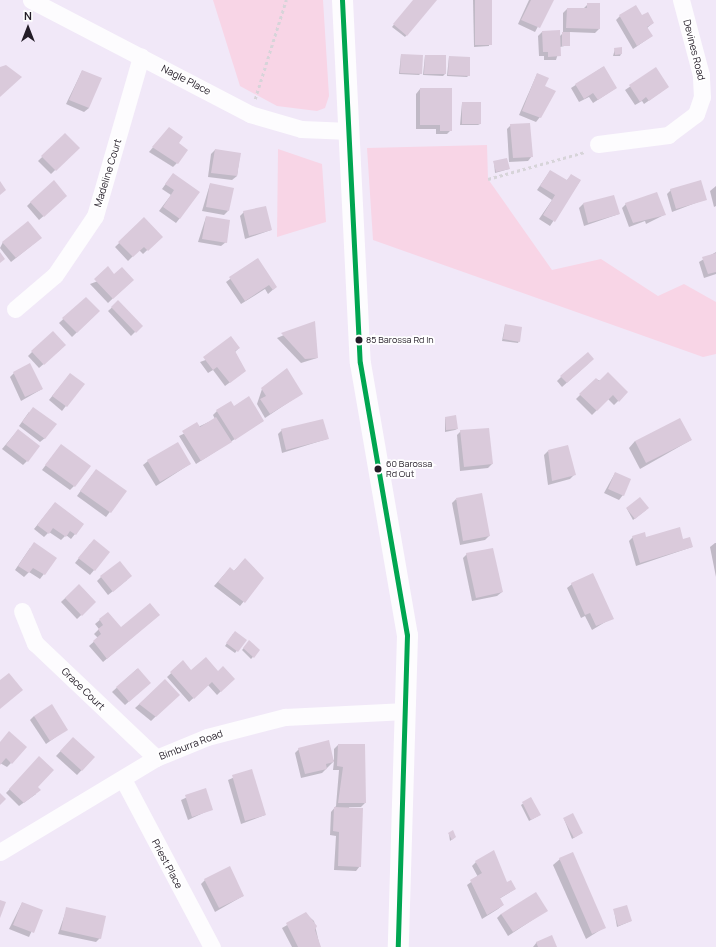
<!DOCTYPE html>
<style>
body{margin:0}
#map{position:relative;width:716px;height:947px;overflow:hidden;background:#f1e8f8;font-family:Manrope,sans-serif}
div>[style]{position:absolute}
.green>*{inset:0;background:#f8d5e6}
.shadow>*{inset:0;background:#0003}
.building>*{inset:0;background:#dacadb}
.path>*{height:2.5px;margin-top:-1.25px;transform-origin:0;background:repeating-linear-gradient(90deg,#d7d4d9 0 3px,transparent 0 6px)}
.minor>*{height:17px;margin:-8.5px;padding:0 8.5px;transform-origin:8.5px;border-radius:8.5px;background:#fdfcfe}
.tertiary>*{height:21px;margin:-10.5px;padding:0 10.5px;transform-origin:10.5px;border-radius:10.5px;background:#fdfcfe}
.bus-1>*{height:5px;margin:-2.5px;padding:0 2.5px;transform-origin:2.5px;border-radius:2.5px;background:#00a651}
.dots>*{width:11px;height:11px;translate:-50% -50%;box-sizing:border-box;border:2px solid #fff;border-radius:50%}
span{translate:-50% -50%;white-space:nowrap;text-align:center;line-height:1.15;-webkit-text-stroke:3.5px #fff;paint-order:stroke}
.bus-label{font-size:9px;color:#231c27}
.left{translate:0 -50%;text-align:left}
.street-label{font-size:10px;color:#231c27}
.north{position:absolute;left:8px;top:8px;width:40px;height:40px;-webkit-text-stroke:3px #fff;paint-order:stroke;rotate:0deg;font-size:11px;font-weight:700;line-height:16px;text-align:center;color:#231c27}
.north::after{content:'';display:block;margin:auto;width:14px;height:18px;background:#231c27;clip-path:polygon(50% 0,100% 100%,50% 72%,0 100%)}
</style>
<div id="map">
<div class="green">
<div style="clip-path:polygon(213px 0,323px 0,329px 96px,325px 108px,317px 111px,277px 106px,240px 86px)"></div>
<div style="clip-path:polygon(487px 145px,488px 179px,552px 270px,601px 259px,658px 296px,684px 284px,716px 302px,716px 354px,703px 357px,373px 240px,367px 148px)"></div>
<div style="clip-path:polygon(278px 149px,322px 164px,326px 222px,277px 237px)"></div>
</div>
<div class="shadow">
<div style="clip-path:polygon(414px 0,436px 0,405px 37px,392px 27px)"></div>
<div style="clip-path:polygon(473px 0,491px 0,489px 46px,474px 47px)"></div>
<div style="clip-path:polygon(529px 0,552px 0,535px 32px,518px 24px)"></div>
<div style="clip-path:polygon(588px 4px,599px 29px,595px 33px,569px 32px,569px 45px,560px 47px,556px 60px,544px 60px,544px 56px,539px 56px,538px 36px,542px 32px,559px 37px,563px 33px,563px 13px,567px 9px,583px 9px)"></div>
<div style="clip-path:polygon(620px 16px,641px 17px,653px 23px,647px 28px,652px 36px,633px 49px,616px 20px)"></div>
<div style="clip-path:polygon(615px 49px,621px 54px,620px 56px,613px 56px)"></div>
<div style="clip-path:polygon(401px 55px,421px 73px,419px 75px,399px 74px)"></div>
<div style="clip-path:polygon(425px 56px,445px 74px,443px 76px,423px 75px)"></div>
<div style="clip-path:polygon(449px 57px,469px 75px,467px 77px,447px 76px)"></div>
<div style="clip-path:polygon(603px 67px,616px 88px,593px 103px,589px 97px,579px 102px,571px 88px)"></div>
<div style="clip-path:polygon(656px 69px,668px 87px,644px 104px,642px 101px,635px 105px,625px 90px)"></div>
<div style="clip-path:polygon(82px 71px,89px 108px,84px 112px,66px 104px)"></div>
<div style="clip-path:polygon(537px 74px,544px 87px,540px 117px,536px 122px,519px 115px)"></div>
<div style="clip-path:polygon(420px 89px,451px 130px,447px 134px,436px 134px,436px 129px,416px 129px,416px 94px)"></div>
<div style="clip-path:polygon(462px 103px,480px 124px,478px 125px,460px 125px)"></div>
<div style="clip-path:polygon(511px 125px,532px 156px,528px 161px,509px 162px,507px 129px)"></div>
<div style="clip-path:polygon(165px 133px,178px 144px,177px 163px,173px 167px,149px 152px)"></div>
<div style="clip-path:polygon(65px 135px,78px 148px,51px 174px,38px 161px)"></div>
<div style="clip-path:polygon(215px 150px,240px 154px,237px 176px,232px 180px,208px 177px,211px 154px)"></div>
<div style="clip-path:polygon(494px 162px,509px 169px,495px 173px)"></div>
<div style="clip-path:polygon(550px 171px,566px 181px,571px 176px,580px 181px,550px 226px,539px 219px,552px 200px,537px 190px)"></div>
<div style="clip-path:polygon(173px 174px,180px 218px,176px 223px,159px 211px,171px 195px,162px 189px)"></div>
<div style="clip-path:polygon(210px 184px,228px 211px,224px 215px,202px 211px)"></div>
<div style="clip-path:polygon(716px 186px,716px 206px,714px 207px,710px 191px)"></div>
<div style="clip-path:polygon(671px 190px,706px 199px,672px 212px,667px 194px)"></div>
<div style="clip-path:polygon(62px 200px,39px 220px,27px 206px,31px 202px)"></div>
<div style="clip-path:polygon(583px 204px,619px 214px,584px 226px,579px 208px)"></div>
<div style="clip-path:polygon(626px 204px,664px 215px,646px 224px,645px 221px,629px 227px,622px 208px)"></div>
<div style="clip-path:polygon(244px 212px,271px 230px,245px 239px,240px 216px)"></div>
<div style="clip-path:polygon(206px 217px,226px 242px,221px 246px,198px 242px)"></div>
<div style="clip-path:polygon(144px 219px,161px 237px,143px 254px,139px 250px,128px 261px,115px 247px)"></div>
<div style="clip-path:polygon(3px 242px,36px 242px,11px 262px,0 248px)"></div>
<div style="clip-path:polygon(716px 252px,716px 274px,704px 278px,699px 262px)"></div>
<div style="clip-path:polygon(257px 259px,276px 287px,268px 294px,265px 289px,241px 304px,226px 282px)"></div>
<div style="clip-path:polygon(114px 275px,128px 284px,108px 303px,90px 284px)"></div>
<div style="clip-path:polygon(86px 298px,99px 311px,72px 337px,59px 323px)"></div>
<div style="clip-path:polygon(118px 302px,141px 326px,131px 336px,108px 311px)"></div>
<div style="clip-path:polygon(314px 322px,317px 358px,301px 363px,277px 338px)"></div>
<div style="clip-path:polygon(505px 325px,519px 341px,518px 343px,502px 341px)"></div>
<div style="clip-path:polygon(239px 348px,235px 352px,245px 371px,225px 386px,213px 370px,208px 373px,200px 362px)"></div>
<div style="clip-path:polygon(61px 349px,39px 368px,28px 356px,32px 352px)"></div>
<div style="clip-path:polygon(589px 363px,562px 387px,557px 381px,561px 377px)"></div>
<div style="clip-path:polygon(14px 373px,42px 389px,21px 401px,10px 377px)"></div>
<div style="clip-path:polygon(70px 374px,83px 384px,62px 411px,49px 400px)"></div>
<div style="clip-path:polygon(596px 379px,627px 392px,614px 405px,608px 399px,592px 415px,576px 399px)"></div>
<div style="clip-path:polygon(262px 389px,301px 394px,265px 418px,257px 404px)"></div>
<div style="clip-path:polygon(233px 407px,263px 421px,196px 464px,179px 436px,215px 419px,213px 415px,217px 411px)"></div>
<div style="clip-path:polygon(29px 412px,45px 438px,40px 442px,19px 426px)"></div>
<div style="clip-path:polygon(445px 418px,457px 429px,455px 430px,445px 432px)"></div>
<div style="clip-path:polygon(18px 430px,27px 461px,23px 465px,2px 449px)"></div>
<div style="clip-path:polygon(282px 430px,327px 439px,282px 453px,278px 434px)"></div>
<div style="clip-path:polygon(461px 431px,492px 464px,488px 468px,460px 471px,457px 435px)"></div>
<div style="clip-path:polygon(691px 440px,640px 469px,629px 448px,635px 441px)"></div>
<div style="clip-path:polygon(61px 445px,74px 486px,70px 490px,42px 470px)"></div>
<div style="clip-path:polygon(548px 451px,574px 475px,570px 479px,548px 485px,544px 455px)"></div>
<div style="clip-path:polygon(148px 461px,190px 464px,156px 486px,143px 465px)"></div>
<div style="clip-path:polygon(615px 473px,623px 495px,619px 500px,604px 493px)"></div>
<div style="clip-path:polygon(92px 475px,125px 492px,106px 517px,77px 496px)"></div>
<div style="clip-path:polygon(456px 499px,489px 536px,485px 540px,460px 545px,452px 503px)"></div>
<div style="clip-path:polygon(55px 503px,83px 524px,71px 539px,66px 535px,61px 540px,49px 532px,44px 537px,34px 529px)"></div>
<div style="clip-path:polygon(627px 509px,646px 510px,633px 520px)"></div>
<div style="clip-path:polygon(633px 537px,646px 539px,692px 547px,636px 566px,629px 541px)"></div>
<div style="clip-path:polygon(715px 543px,716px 543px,716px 577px,710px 547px)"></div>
<div style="clip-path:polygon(90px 544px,109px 552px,90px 575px,75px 563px)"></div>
<div style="clip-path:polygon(30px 548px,56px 558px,40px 579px,29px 572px,24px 577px,15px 570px)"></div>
<div style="clip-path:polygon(467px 554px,502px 592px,497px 596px,472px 601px,463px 558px)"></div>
<div style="clip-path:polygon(245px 559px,263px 578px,240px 606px,214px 586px,230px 568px,234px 571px)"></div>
<div style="clip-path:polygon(101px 577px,127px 580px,108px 595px,97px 581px)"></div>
<div style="clip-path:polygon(572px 584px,612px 618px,592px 630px,585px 616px,581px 618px,567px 588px)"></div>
<div style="clip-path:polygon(79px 585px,95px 602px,77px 619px,61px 602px)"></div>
<div style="clip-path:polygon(108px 613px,121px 629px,154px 619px,103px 662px,89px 646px,98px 638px,94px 634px,99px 629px,95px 624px)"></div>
<div style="clip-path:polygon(233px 634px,245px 640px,235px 653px,225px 646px)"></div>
<div style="clip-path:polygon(249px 642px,259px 650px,251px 659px,242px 650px)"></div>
<div style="clip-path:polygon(183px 662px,191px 671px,229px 683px,217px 695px,208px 685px,189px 702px,167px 677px)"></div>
<div style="clip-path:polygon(137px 669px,145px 687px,125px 705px,112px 692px)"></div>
<div style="clip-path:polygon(165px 681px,178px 695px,151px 721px,135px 708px)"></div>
<div style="clip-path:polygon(34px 716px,67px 729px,46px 744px,30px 720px)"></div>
<div style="clip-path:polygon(73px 738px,94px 757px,77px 775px,56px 756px)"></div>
<div style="clip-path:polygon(0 743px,11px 763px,7px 767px,0 763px)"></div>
<div style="clip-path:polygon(338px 745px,365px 803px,361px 807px,349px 807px,360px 866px,356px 871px,334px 870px,336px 836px,330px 835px,331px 812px,336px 806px,339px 770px,333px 770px,334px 761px,322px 773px,301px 778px,295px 753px,299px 749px,334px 760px,334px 749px)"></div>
<div style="clip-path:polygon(35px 762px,36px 794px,19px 806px,6px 793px)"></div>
<div style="clip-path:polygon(251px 770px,265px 815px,241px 824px,228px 780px)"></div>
<div style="clip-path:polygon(205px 789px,212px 809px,188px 820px,181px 800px)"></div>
<div style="clip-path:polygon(531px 798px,538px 816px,529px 821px,521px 805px)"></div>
<div style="clip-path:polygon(564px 819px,580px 834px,572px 839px)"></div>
<div style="clip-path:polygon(449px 834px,455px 837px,450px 841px)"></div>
<div style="clip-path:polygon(560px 859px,605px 927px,586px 939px,553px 865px)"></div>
<div style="clip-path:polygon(476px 862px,515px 889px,499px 899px,503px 905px,498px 909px,482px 919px,467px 885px,478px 877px,472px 866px)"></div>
<div style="clip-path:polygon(205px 880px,243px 896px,215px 912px,201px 884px)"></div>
<div style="clip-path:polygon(22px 903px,41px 911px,29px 937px,9px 929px)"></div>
<div style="clip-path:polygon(67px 908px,100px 938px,96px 942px,58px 934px)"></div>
<div style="clip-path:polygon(614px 910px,631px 921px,617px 927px)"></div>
<div style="clip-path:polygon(546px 911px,508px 936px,497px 918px,501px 914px)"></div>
<div style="clip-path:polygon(306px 914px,314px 921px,320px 947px,292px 947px,282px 928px)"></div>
<div style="clip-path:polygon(537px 942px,556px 947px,533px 947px)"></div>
</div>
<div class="building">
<div style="clip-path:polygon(413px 0,437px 0,407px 36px,393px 24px)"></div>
<div style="clip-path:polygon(475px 0,492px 0,492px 45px,475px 45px)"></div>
<div style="clip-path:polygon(531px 0,554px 0,540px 28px,521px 20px)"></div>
<div style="clip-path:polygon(587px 3px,600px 3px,600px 29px,566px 28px,567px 8px,587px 8px)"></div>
<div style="clip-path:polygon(636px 5px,642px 15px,648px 12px,654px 23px,647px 27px,653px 36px,637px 46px,619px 15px)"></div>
<div style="clip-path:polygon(560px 30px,561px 56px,548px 57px,548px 52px,543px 52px,542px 31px)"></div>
<div style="clip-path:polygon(562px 32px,570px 32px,570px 46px,562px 46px)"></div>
<div style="clip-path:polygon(622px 47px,622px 54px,615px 55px,614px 48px)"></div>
<div style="clip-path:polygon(401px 54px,423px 55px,422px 74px,400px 73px)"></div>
<div style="clip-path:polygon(425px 55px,446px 55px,446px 74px,424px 74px)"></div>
<div style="clip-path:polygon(449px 56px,470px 57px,470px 76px,448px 75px)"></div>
<div style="clip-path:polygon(6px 65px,22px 77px,0 97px,0 67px)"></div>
<div style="clip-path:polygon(604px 66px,617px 88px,598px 100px,593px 93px,584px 99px,575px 84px)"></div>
<div style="clip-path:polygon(656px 67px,669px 87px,649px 101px,646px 97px,640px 102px,629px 85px)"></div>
<div style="clip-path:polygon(82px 70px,102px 78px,89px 108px,69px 100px)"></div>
<div style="clip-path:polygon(537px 73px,549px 78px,545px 86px,556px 91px,541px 118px,522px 111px)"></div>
<div style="clip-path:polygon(420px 88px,452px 88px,452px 131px,440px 131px,440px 125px,420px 125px)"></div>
<div style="clip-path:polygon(462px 102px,481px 102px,481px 124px,462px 124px)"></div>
<div style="clip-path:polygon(530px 123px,533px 157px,513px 158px,510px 124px)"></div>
<div style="clip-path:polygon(169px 127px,183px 137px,179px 143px,188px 150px,178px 164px,152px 147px)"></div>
<div style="clip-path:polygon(65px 133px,80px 148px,56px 171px,41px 156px)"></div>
<div style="clip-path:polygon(215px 149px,241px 153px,237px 176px,211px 173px)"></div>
<div style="clip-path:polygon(507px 158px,510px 169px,496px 172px,493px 161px)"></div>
<div style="clip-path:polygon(550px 170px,567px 180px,571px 174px,581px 180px,555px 222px,543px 215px,555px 195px,540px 186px)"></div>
<div style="clip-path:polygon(173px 173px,200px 192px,180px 219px,163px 207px,174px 190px,165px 184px)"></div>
<div style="clip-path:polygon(54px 180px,67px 196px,44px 217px,30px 202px)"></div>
<div style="clip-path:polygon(701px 180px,707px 200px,676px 209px,670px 189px)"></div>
<div style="clip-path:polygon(0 181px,6px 190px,0 195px)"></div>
<div style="clip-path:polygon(210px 183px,234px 188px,229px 211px,206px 207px)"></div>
<div style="clip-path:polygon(657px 192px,666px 215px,633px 223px,625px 203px)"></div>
<div style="clip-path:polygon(614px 195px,620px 214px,588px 223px,583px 203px)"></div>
<div style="clip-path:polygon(266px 206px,272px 230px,249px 236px,243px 211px)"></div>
<div style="clip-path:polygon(206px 216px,230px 220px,227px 243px,202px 239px)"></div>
<div style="clip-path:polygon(144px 217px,163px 237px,148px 251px,144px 247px,133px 257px,118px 242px)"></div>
<div style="clip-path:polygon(28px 221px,42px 238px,16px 258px,2px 242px)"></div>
<div style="clip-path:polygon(0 252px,5px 259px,0 263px)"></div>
<div style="clip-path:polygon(716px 253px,716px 272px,708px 274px,702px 257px)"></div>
<div style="clip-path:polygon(258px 258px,277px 287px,273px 290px,269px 285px,245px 301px,229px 277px)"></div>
<div style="clip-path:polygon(108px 266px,114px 274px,122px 267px,134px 280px,113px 299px,94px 279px)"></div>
<div style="clip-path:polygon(86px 297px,100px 311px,77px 333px,62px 318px)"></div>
<div style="clip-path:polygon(118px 300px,143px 326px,136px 333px,111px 307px)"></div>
<div style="clip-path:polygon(315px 321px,318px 358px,305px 359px,281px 333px)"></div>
<div style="clip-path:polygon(505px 324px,522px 327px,520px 342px,503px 339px)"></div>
<div style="clip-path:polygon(53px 331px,66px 345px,44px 365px,31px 351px)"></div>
<div style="clip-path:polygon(231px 336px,240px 348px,235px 351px,246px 371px,230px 383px,217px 367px,213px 370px,203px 357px)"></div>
<div style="clip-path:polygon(588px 352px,594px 359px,567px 383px,560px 376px)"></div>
<div style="clip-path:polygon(30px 363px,43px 389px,25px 397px,13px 372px)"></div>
<div style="clip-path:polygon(287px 368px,303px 394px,270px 414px,260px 399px,266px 396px,261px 388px)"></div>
<div style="clip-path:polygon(608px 372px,628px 392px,619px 402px,613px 395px,597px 411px,579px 394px,596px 378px,599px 381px)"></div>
<div style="clip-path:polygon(70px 373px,85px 384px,67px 407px,52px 396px)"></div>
<div style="clip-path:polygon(249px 396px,264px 421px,235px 440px,216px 410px,231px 401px,234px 406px)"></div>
<div style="clip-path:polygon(33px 407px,57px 424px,45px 439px,22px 422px)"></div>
<div style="clip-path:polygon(456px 415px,458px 429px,446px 430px,445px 417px)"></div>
<div style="clip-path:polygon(216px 417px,232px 442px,201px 461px,182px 431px,197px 422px,200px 427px)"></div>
<div style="clip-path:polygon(680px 418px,692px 440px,646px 463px,635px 441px)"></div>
<div style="clip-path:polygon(323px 419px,329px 439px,286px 450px,281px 429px)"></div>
<div style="clip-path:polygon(489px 428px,493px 464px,464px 467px,460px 430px)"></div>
<div style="clip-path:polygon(18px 429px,40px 446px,28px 462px,6px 445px)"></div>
<div style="clip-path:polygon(178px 442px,191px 464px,160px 482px,147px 460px)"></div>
<div style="clip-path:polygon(61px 444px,91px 466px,75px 487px,45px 465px)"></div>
<div style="clip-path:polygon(568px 445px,576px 475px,552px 481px,548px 450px)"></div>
<div style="clip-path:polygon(96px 469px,127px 491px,111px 513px,80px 491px)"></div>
<div style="clip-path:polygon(615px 472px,631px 479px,624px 496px,608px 489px)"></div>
<div style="clip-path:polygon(482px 493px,490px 536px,463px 541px,456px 498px)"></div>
<div style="clip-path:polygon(640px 497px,649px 508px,635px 519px,626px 508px)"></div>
<div style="clip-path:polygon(55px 502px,84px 524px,76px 535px,70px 531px,66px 537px,53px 528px,49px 534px,37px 525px)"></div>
<div style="clip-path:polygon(680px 527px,683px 539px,690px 537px,693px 547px,640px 563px,632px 536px,645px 532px,646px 537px)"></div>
<div style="clip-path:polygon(94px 539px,110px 552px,95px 571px,78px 558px)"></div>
<div style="clip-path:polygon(34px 542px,57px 558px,45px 575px,33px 568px,29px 573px,18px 566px)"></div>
<div style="clip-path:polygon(493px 548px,503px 592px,476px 598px,466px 553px)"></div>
<div style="clip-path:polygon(245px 558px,264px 578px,245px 603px,218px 582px,230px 567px,234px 571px)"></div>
<div style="clip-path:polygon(120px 561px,132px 576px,113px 592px,100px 576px)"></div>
<div style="clip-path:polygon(593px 573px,614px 619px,596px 626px,590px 613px,585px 615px,571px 583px)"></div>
<div style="clip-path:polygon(79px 584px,96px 602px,82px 616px,65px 598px)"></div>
<div style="clip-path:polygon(150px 603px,160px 615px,107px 659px,93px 641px,101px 634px,98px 629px,103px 625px,99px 619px,108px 612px,121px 627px)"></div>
<div style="clip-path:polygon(235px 631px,247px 640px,238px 652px,226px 643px)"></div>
<div style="clip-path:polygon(249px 640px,260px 650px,254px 658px,243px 648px)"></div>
<div style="clip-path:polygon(206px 657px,218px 671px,223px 666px,235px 679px,221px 692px,212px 682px,194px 699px,170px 672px,183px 660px,191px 670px)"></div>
<div style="clip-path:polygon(138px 668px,151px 683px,129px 702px,116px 687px)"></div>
<div style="clip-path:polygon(9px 673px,23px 690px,0 709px,0 680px)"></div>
<div style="clip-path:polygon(165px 679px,180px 695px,156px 717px,139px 704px)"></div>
<div style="clip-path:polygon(52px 704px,68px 730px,50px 741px,34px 716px)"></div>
<div style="clip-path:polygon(9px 731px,27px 747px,12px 764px,6px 758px,0 765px,0 742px)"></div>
<div style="clip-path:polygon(73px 737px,95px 757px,82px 771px,60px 751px)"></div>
<div style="clip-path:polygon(329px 740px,334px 762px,326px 764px,327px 769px,305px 774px,298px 748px)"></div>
<div style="clip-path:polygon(338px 744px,365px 744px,366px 803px,338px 803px,343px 767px,337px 766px)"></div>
<div style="clip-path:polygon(39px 756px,54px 770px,38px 787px,41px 790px,24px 803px,9px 789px)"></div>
<div style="clip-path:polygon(252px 769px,266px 815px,245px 821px,232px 775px)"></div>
<div style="clip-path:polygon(206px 788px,213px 810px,192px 817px,185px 795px)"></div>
<div style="clip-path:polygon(0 793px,6px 799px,0 805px)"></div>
<div style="clip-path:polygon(531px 797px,541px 815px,531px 820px,522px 802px)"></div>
<div style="clip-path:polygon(334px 807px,363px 808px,361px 867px,338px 866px,339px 832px,333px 831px)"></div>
<div style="clip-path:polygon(573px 813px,583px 833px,574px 838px,563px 818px)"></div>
<div style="clip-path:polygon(453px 830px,456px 837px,452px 840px,448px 833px)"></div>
<div style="clip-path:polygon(494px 850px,507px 882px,511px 880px,516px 889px,500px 898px,504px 905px,487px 915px,470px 880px,482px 873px,475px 861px)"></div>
<div style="clip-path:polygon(573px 852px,606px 928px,592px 934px,559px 858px)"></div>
<div style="clip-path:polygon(230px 866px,244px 896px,219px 908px,204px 879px)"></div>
<div style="clip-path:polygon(536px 892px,548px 911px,513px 932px,501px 914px)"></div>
<div style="clip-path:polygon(0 900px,6px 902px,0 918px)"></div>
<div style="clip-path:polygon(22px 902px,43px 910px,34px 933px,13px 925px)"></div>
<div style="clip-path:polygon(627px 905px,632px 921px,618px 926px,613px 909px)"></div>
<div style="clip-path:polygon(66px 907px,106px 916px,101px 939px,61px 930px)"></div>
<div style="clip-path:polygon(306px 912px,317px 926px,315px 930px,321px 947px,298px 947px,286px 923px)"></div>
<div style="clip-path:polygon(552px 935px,557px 947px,538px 947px,536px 942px)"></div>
</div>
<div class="path">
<div style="left:255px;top:99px;width:104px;rotate:-72.6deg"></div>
<div style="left:488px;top:179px;width:101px;rotate:-15.6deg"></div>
</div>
<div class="minor">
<div style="left:31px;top:0;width:247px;rotate:27.5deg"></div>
<div style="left:250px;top:114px;width:53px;rotate:16.4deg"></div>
<div style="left:301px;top:129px;width:49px;rotate:2.3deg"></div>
<div style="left:598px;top:144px;width:71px;rotate:-7.3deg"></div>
<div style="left:668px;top:135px;width:35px;rotate:-37deg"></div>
<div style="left:696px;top:114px;width:18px;rotate:-71deg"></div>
<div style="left:702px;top:97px;width:22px;rotate:-93deg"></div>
<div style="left:701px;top:75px;width:78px;rotate:-104.9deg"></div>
<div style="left:15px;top:309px;width:52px;rotate:-40.4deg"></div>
<div style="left:55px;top:275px;width:71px;rotate:-55.9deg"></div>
<div style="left:95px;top:216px;width:166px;rotate:-73.9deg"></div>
<div style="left:22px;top:611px;width:35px;rotate:68deg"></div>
<div style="left:35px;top:643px;width:167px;rotate:43.5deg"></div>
<div style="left:124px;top:781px;width:188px;rotate:62.1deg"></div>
<div style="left:0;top:852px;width:182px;rotate:-31.1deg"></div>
<div style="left:156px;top:758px;width:55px;rotate:-22.4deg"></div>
<div style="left:207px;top:737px;width:81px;rotate:-14.4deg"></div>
<div style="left:285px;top:717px;width:121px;rotate:-2.8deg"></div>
</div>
<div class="tertiary">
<div style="left:342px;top:0;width:363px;rotate:87.2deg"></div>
<div style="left:360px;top:363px;width:276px;rotate:80.2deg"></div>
<div style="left:407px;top:635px;width:312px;rotate:91.7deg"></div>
</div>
<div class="bus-1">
<div style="left:342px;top:0;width:363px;rotate:87.2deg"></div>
<div style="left:360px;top:363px;width:276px;rotate:80.2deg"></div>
<div style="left:407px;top:635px;width:312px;rotate:91.7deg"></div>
</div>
<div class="dots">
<div style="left:359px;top:340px;background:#231c27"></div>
<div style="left:378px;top:469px;background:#231c27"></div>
</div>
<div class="bus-label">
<span class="left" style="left:366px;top:340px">85 Barossa Rd In</span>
<span class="left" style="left:386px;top:469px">60 Barossa<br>Rd Out</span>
</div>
<div class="street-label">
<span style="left:694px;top:50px;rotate:76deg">Devines Road</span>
<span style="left:186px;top:80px;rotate:27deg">Nagle Place</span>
<span style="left:108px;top:173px;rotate:-73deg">Madeline Court</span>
<span style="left:83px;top:689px;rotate:44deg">Grace Court</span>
<span style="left:191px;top:745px;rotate:-21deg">Bimburra Road</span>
<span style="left:167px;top:864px;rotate:62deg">Priest Place</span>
</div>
<div class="north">N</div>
</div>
